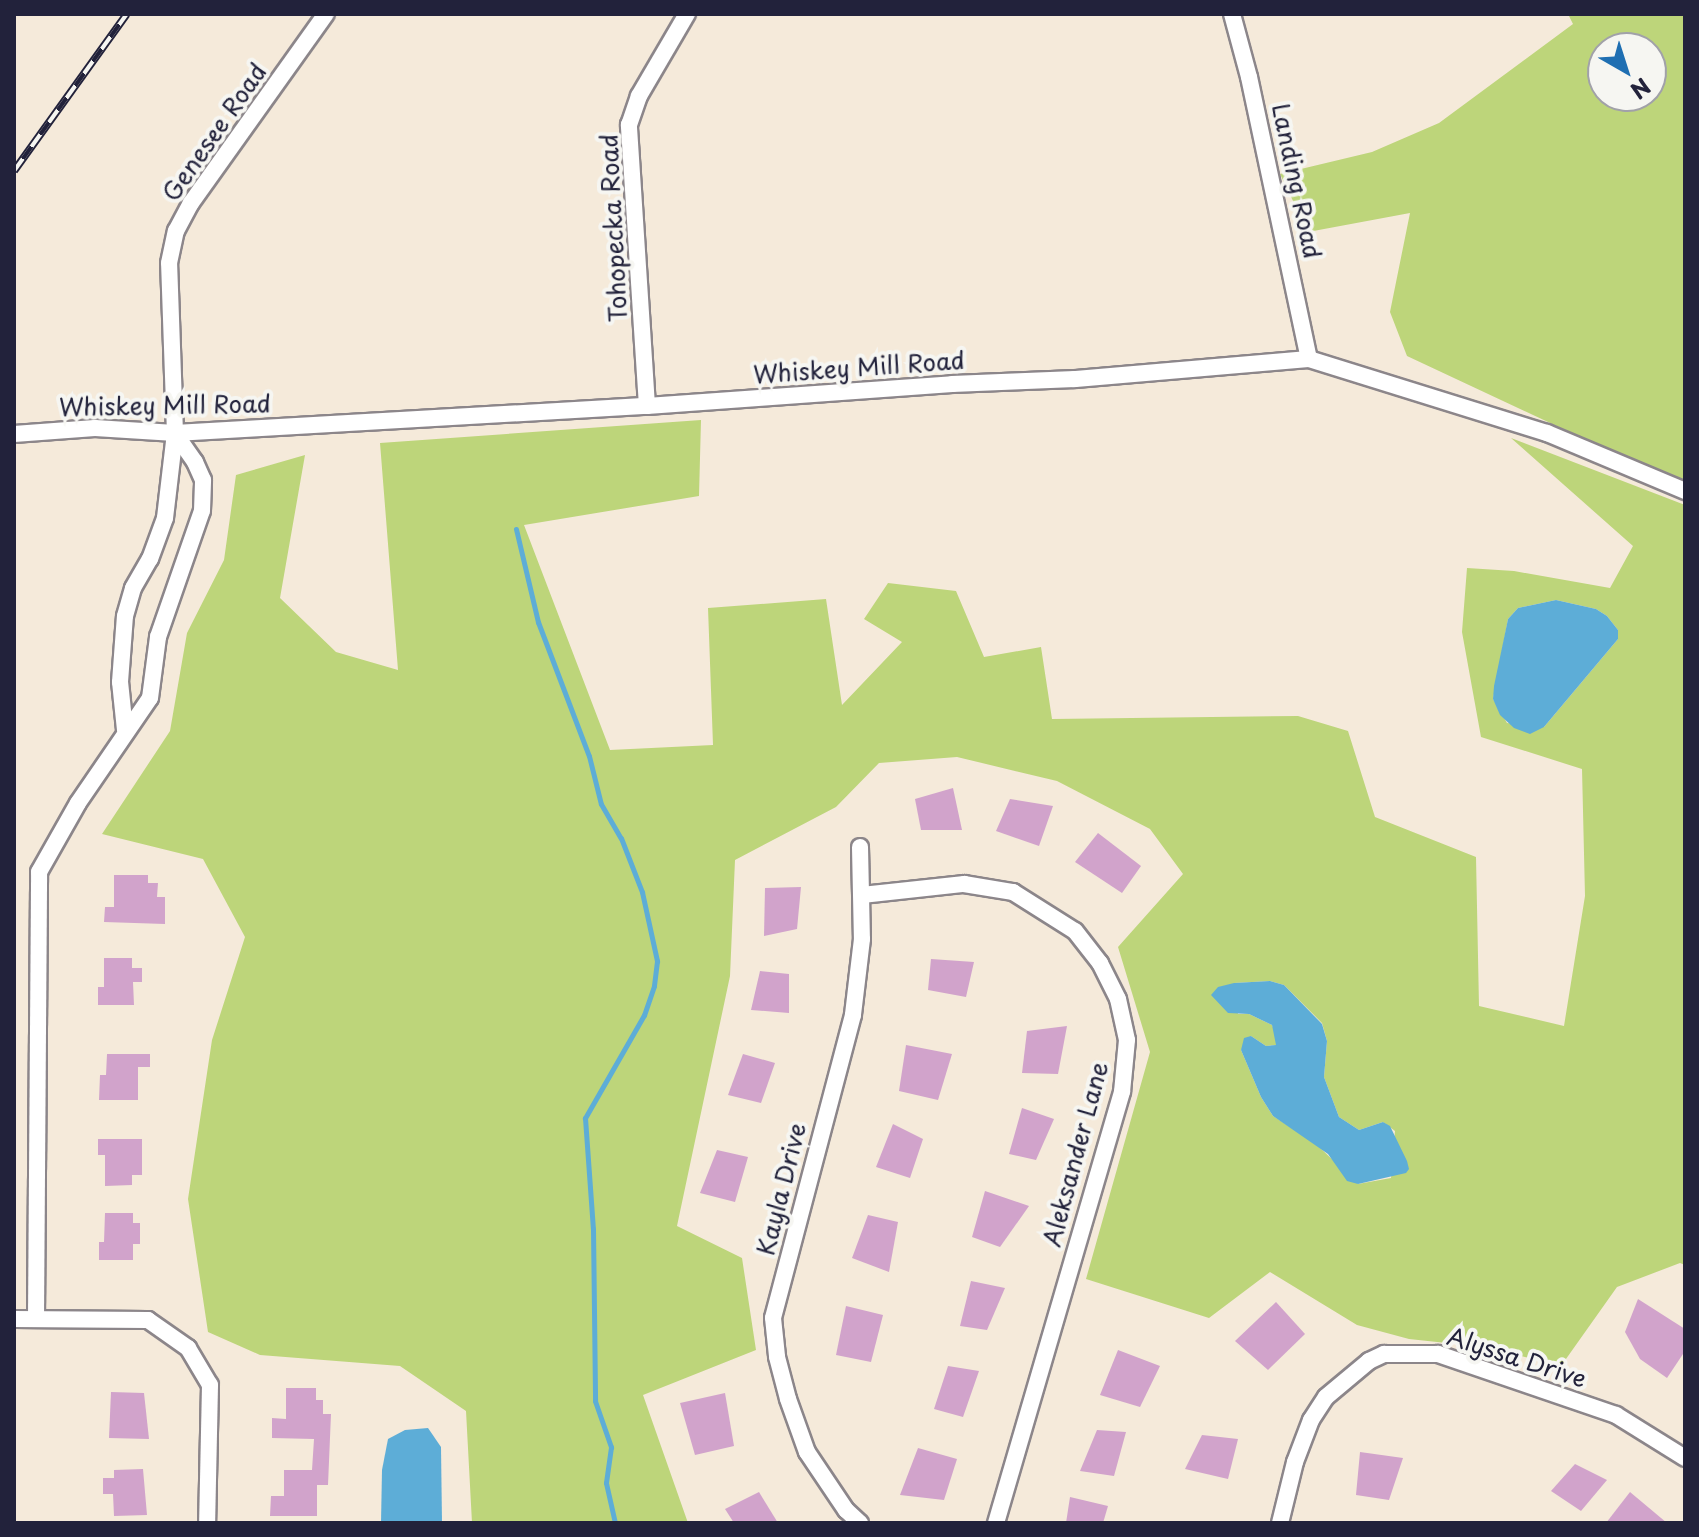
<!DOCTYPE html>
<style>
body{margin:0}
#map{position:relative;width:1699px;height:1537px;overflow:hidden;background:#f5eada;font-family:"Playpen Sans",sans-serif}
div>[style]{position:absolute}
.green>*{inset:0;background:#bdd57a}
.water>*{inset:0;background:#5dadd7}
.stream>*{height:5px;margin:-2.5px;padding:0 2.5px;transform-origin:2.5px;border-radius:2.5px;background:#5dadd7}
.building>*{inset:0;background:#d1a3cb}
.roads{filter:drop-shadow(2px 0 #8c868a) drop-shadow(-2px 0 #8c868a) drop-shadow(0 2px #8c868a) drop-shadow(0 -2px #8c868a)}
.minor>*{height:16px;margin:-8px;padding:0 8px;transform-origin:8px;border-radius:8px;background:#fff}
.rail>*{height:8px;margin-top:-4px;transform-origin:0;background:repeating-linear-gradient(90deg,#f6f6f2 0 15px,#22223b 0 30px);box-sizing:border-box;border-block:2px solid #22223b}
span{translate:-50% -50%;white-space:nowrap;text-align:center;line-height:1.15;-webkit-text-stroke:8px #f6f6f2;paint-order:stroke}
.street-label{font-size:24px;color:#22223b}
.frame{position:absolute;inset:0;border:16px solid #22223b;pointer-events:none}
.north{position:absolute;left:1587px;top:32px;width:80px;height:80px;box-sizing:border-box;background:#f6f6f2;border:2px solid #a1a1a9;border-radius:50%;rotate:141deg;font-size:22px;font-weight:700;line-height:32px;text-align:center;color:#22223b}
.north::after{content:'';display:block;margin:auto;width:28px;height:36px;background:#1f6fb2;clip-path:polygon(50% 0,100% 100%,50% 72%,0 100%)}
</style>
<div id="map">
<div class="green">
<div style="clip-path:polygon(evenodd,1568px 14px,1685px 14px,1685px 486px,1407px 356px,1390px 312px,1410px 213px,1308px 232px,1280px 174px,1372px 152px,1439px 123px,1573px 24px,1568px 14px,1603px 48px,1651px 48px,1651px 96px,1603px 96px,1603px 48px)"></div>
<div style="clip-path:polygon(evenodd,701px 420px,699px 496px,524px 525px,610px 750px,713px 745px,708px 608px,826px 599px,842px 705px,902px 642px,864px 619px,888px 583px,956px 591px,984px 657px,1041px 647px,1052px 719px,1298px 716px,1348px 731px,1375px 817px,1476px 857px,1479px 1006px,1564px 1026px,1585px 896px,1582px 769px,1481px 737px,1462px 632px,1467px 568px,1514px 571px,1610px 588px,1633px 546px,1511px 438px,1685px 505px,1685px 1265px,1680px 1263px,1617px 1287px,1561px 1366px,1484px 1347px,1409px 1339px,1357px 1325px,1270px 1272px,1209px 1318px,1086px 1279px,1150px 1052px,1118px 947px,1183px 874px,1150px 829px,1057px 781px,957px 757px,879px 763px,836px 807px,735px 860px,730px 976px,677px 1226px,742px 1258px,756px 1350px,643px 1395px,688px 1523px,472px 1523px,466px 1411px,400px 1366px,260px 1355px,208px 1332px,188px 1199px,212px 1040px,245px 937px,203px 859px,102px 834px,170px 731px,187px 633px,224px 560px,236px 475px,305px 455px,280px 598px,336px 652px,398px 670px,380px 443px,701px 420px,1556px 600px,1596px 609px,1607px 616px,1618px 630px,1618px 639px,1544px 727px,1507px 723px,1493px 699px,1508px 619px,1518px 608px,1556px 600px,701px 420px,1270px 981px,1284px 985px,1322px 1023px,1327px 1041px,1324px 1077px,1339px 1117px,1359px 1130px,1383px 1122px,1395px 1131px,1391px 1178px,1358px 1184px,1315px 1143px,1273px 1116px,1261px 1097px,1241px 1050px,1251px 1036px,1266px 1046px,1276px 1045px,1276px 1035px,1272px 1025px,1249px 1014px,1238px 1014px,1234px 983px,1270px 981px)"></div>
</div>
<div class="water">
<div style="clip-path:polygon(1556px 600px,1596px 609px,1607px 616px,1618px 630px,1618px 639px,1544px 727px,1530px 734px,1514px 728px,1500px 715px,1493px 699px,1494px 686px,1508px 619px,1518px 608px)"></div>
<div style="clip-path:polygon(1270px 981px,1284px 985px,1322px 1024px,1327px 1041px,1324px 1077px,1339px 1117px,1359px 1130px,1383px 1122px,1390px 1126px,1407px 1161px,1409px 1169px,1406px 1173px,1358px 1184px,1347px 1181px,1328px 1154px,1273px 1116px,1261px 1097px,1241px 1050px,1244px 1038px,1251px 1036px,1266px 1046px,1276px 1045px,1272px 1025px,1249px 1014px,1228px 1013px,1211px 995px,1218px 987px,1234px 983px)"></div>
<div style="clip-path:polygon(428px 1428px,441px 1447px,442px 1523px,381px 1523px,382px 1470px,388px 1439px,405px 1430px)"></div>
</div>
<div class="stream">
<div style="left:516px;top:529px;width:96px;rotate:76.7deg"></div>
<div style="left:538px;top:622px;width:143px;rotate:69.2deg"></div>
<div style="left:589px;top:756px;width:49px;rotate:76deg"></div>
<div style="left:601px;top:804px;width:39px;rotate:60deg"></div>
<div style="left:621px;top:838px;width:58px;rotate:68.7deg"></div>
<div style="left:642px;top:892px;width:71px;rotate:77.7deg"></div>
<div style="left:657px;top:961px;width:25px;rotate:97deg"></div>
<div style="left:654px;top:986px;width:31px;rotate:109deg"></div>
<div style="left:644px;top:1015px;width:119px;rotate:119.8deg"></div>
<div style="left:585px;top:1118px;width:111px;rotate:85.9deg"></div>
<div style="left:593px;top:1229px;width:172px;rotate:89.3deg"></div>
<div style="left:595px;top:1401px;width:49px;rotate:70.8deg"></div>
<div style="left:611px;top:1447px;width:36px;rotate:98deg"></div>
<div style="left:606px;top:1483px;width:41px;rotate:77.3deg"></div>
</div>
<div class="building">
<div style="clip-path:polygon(953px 788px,962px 830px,921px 830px,915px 799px)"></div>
<div style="clip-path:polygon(1010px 799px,1053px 806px,1039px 846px,996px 831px)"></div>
<div style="clip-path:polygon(1098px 833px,1141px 866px,1122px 893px,1075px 862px)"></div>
<div style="clip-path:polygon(114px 875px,148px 875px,148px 883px,158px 883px,157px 897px,165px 897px,165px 924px,104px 922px,105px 907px,114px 907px)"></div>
<div style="clip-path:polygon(801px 887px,797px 929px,764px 936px,765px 888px)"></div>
<div style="clip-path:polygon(104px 958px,132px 958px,132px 968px,142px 968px,142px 982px,133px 982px,134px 1005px,98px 1005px,98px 987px,104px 987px)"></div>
<div style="clip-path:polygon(931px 959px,974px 962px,966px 997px,928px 990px)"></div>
<div style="clip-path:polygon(760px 971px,789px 974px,789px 1013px,751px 1010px)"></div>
<div style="clip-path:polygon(1067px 1026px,1058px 1074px,1022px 1073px,1027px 1031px)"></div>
<div style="clip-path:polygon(906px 1045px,952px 1054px,938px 1100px,899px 1091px)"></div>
<div style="clip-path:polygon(107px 1054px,150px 1054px,150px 1067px,138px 1067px,138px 1100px,99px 1100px,100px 1075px,106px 1075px)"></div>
<div style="clip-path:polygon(743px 1054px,775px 1063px,761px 1103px,728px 1095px)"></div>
<div style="clip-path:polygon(1022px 1108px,1054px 1119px,1036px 1160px,1009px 1154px)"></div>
<div style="clip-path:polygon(893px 1124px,923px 1139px,910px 1178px,876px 1167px)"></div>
<div style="clip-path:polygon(98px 1139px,142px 1139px,142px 1175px,132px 1175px,132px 1185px,105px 1186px,105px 1155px,98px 1155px)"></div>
<div style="clip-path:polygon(717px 1150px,748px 1157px,735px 1202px,700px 1193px)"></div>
<div style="clip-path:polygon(985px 1191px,1029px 1206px,1000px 1247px,972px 1237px)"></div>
<div style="clip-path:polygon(105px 1213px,133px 1213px,133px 1223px,140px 1223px,140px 1244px,133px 1244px,133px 1260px,99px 1260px,99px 1242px,104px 1242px)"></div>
<div style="clip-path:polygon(868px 1215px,898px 1222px,889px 1272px,852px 1258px)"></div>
<div style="clip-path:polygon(971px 1281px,1005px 1288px,987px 1330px,960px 1326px)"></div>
<div style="clip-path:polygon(1638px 1299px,1685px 1329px,1685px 1351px,1667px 1378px,1640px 1359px,1625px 1332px)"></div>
<div style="clip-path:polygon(1276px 1302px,1305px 1334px,1268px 1370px,1235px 1341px)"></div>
<div style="clip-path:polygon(846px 1306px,883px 1315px,871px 1362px,836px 1355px)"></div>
<div style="clip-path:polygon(1118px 1350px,1160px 1366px,1140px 1407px,1100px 1395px)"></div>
<div style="clip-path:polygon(948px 1366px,979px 1371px,963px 1417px,934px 1409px)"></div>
<div style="clip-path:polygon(286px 1388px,316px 1388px,316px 1400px,323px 1400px,323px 1414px,331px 1414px,328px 1485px,317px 1485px,317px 1516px,270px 1516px,271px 1496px,284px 1496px,284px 1470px,312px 1470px,314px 1439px,272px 1438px,272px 1418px,286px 1419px)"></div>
<div style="clip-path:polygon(111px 1392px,144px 1393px,149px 1439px,109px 1438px)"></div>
<div style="clip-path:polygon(725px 1393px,734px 1446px,695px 1455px,680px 1403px)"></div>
<div style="clip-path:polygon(1097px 1430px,1126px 1432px,1114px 1476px,1080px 1471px)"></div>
<div style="clip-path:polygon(1202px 1435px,1238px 1439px,1228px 1479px,1185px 1469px)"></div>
<div style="clip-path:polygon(918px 1448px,957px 1459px,944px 1500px,900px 1495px)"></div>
<div style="clip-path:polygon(1360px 1452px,1403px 1458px,1389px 1500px,1356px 1495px)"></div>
<div style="clip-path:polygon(1575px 1464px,1607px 1480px,1581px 1511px,1551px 1491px)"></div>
<div style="clip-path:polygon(143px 1469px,147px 1515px,114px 1516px,113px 1494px,103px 1494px,103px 1478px,114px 1478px,114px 1470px)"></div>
<div style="clip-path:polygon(759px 1492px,778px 1523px,734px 1523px,725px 1509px)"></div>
<div style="clip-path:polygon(1630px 1492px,1667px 1523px,1606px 1523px)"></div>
<div style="clip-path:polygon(1070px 1497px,1108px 1506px,1103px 1523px,1066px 1523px)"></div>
</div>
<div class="roads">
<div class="minor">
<div style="left:1232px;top:14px;width:65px;rotate:74.9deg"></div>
<div style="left:1249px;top:77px;width:288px;rotate:78deg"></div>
<div style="left:647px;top:406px;width:282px;rotate:-93.7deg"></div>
<div style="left:629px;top:125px;width:31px;rotate:-71deg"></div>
<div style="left:639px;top:96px;width:95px;rotate:-59.7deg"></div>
<div style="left:14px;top:434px;width:81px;rotate:-4.2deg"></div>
<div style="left:95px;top:428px;width:80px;rotate:3.6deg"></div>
<div style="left:175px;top:433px;width:473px;rotate:-3.3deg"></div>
<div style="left:647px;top:406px;width:306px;rotate:-4.1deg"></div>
<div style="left:952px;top:384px;width:123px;rotate:-2.3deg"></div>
<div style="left:1075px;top:379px;width:235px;rotate:-4.9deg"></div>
<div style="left:1309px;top:359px;width:249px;rotate:17.3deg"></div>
<div style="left:1547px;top:433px;width:150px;rotate:22.8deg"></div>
<div style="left:125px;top:730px;width:48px;rotate:-95.9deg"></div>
<div style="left:120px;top:682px;width:66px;rotate:-85.7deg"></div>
<div style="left:125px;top:616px;width:29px;rotate:-74deg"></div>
<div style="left:133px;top:588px;width:34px;rotate:-60deg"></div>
<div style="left:150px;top:559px;width:44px;rotate:-69.9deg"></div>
<div style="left:165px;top:518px;width:86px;rotate:-83.3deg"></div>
<div style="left:175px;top:433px;width:170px;rotate:-92deg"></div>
<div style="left:169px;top:263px;width:33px;rotate:-78deg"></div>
<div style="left:176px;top:231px;width:32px;rotate:-62deg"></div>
<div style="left:191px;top:203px;width:232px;rotate:-54.5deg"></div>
<div style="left:860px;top:847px;width:92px;rotate:88.8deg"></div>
<div style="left:862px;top:939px;width:77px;rotate:96.8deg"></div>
<div style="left:853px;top:1015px;width:313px;rotate:104.8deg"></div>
<div style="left:773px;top:1318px;width:39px;rotate:84deg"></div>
<div style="left:777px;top:1357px;width:43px;rotate:75.3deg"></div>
<div style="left:788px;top:1399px;width:56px;rotate:70.3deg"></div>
<div style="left:807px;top:1452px;width:70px;rotate:56.1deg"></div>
<div style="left:846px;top:1510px;width:19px;rotate:43deg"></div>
<div style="left:862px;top:895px;width:103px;rotate:-6.2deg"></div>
<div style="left:964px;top:884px;width:50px;rotate:9.3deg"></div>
<div style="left:1013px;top:892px;width:73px;rotate:32.2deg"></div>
<div style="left:1075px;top:931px;width:41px;rotate:52deg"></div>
<div style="left:1100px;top:963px;width:40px;rotate:63.4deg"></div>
<div style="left:1118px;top:999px;width:42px;rotate:77.6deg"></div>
<div style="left:1127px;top:1040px;width:52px;rotate:95.5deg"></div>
<div style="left:1122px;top:1092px;width:449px;rotate:106.3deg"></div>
<div style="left:36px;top:1317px;width:445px;rotate:-89.6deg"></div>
<div style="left:39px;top:872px;width:79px;rotate:-60.5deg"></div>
<div style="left:78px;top:803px;width:127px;rotate:-55.6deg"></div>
<div style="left:150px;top:698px;width:62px;rotate:-82.5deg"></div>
<div style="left:158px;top:637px;width:133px;rotate:-70.8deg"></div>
<div style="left:202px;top:511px;width:31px;rotate:-88deg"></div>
<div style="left:203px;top:480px;width:20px;rotate:-114deg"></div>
<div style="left:195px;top:462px;width:35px;rotate:-125deg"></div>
<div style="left:14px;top:1319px;width:134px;rotate:0.4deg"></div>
<div style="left:148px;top:1320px;width:49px;rotate:35deg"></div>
<div style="left:188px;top:1348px;width:43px;rotate:59.3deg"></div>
<div style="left:210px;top:1385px;width:138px;rotate:91.2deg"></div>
<div style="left:1280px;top:1523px;width:63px;rotate:-76.2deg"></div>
<div style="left:1295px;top:1462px;width:45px;rotate:-69.1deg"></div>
<div style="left:1311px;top:1420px;width:27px;rotate:-57deg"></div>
<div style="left:1326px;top:1397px;width:56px;rotate:-39.9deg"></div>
<div style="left:1369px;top:1361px;width:17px;rotate:-25deg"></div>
<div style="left:1384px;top:1354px;width:54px"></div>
<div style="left:1438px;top:1354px;width:188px;rotate:18.9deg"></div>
<div style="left:1616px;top:1415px;width:81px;rotate:31.9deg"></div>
</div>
</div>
<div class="rail">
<div style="left:14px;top:171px;width:193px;rotate:-54.3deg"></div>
</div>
<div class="street-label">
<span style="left:214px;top:132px;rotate:-55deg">Genesee Road</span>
<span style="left:1297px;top:181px;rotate:78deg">Landing Road</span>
<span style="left:613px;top:228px;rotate:-93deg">Tohopecka Road</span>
<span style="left:859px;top:367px;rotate:-4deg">Whiskey Mill Road</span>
<span style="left:165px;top:405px;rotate:-1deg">Whiskey Mill Road</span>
<span style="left:1075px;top:1154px;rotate:-75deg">Aleksander Lane</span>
<span style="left:781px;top:1189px;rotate:-76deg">Kayla Drive</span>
<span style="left:1517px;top:1357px;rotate:18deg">Alyssa Drive</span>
</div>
<div class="frame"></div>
<div class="north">N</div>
</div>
